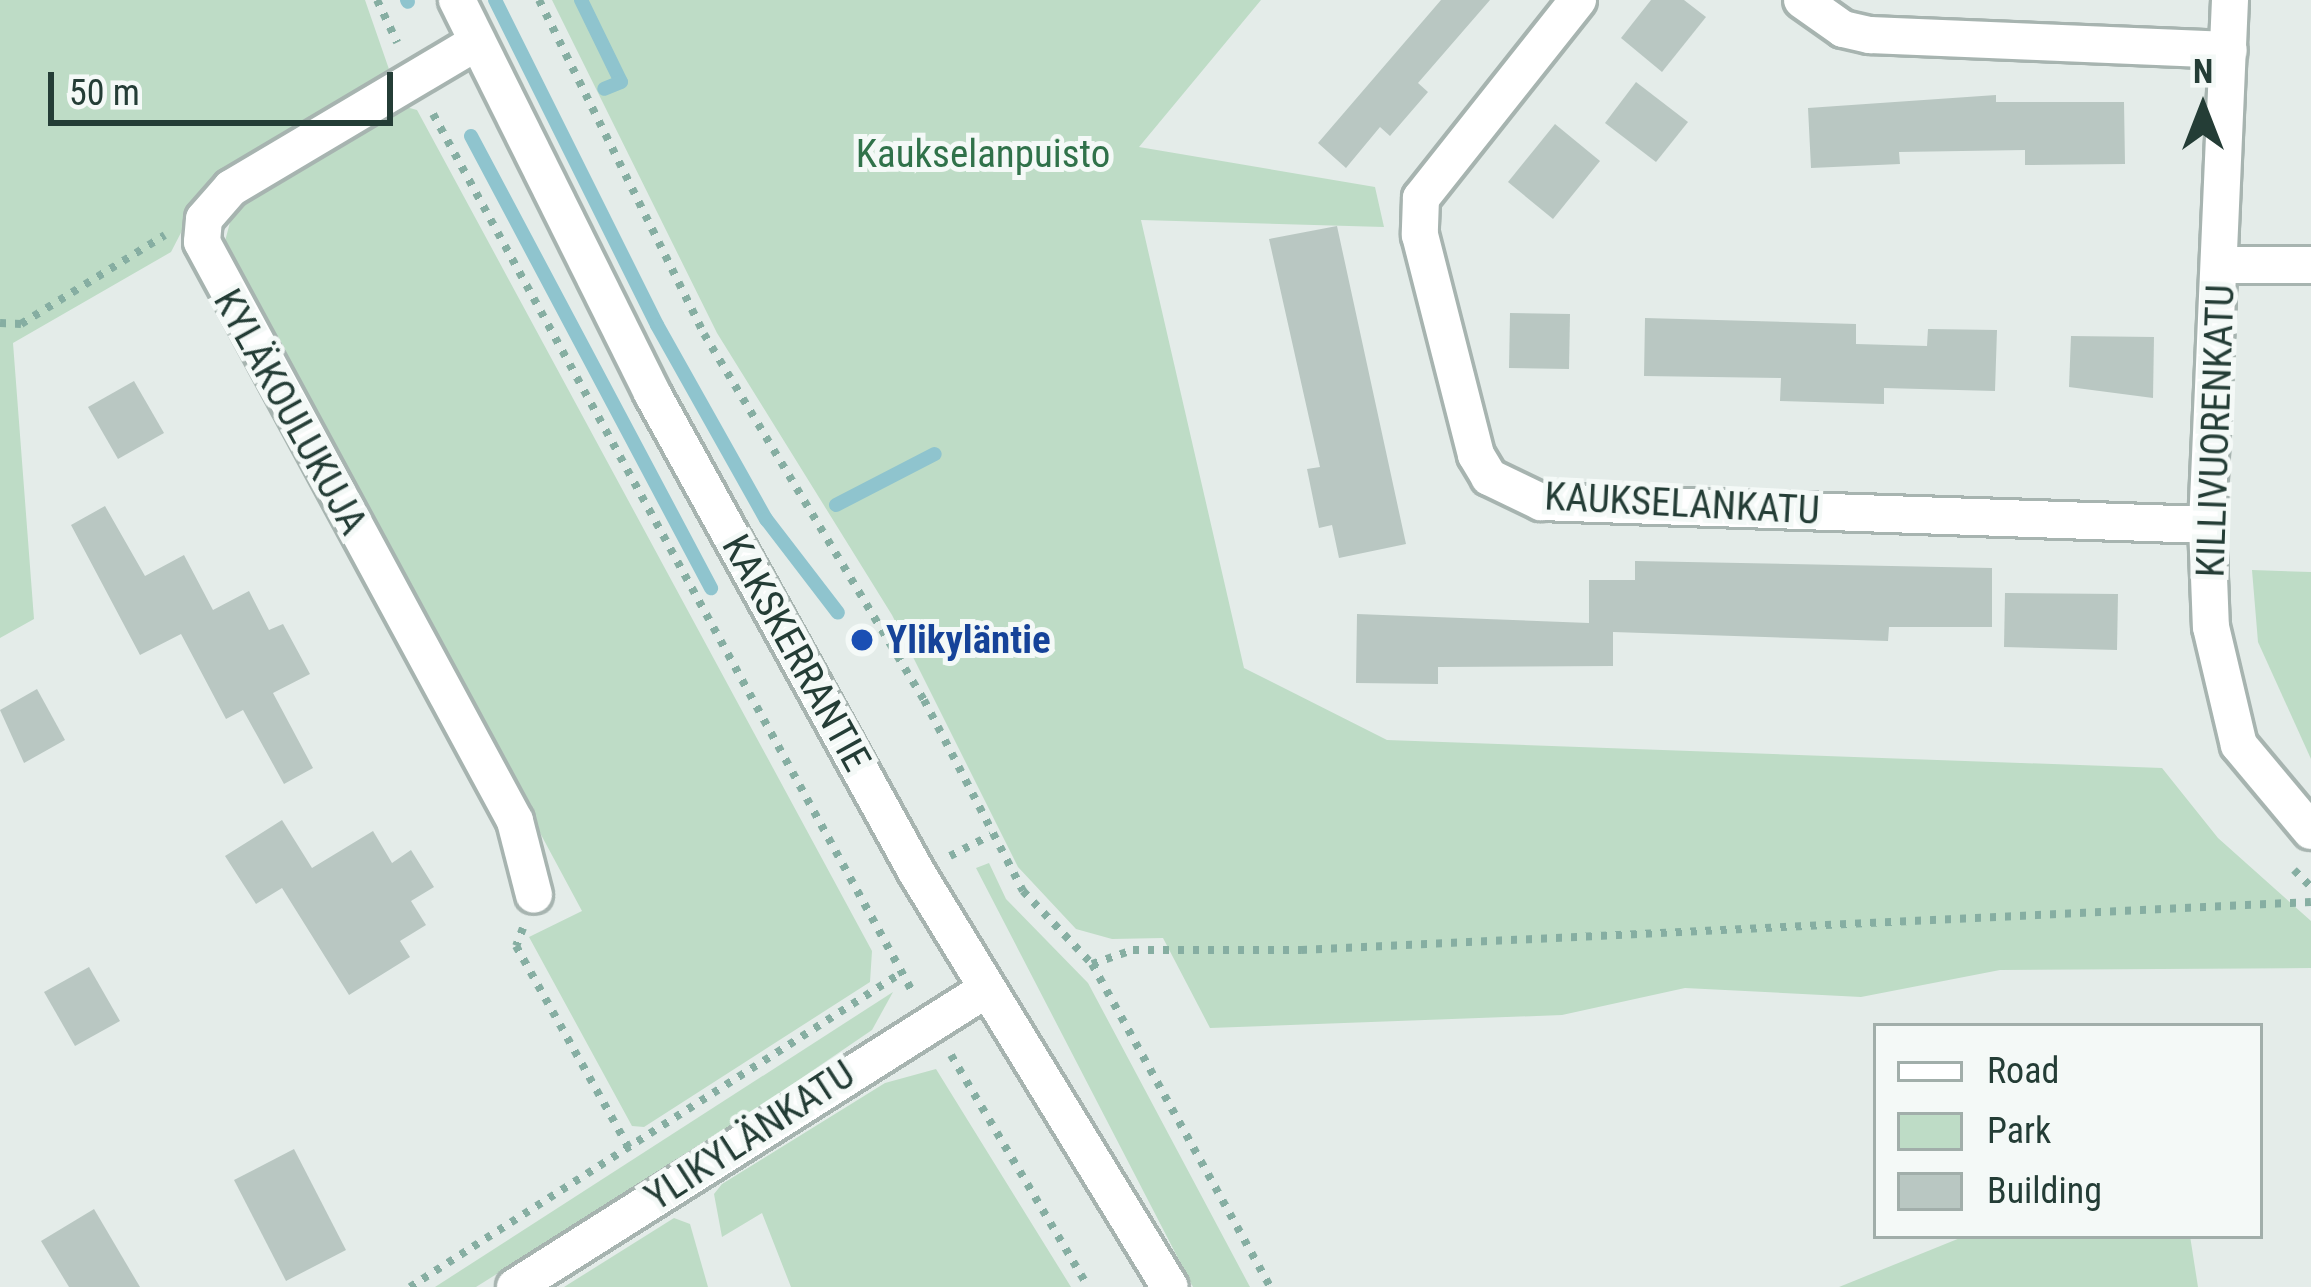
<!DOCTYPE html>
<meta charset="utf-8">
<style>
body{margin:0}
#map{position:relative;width:2311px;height:1287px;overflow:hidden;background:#e4ece9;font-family:"Roboto Condensed",sans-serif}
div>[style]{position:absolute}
.green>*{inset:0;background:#bedcc6}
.stream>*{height:14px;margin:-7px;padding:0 7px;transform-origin:7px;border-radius:7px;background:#8fc4ce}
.building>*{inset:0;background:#b9c7c2}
.path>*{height:8px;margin-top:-4px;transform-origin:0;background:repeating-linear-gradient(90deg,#86aea2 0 6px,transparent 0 15px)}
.roads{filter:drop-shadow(3px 0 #a7b4b0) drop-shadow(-3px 0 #a7b4b0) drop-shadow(0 3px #a7b4b0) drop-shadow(0 -3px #a7b4b0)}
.minor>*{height:36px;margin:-18px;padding:0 18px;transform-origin:18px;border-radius:18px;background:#fff}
.secondary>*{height:36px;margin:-18px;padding:0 18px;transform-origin:18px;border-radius:18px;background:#fff}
.dots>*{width:33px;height:33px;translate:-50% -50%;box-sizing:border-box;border:6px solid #f4f9f7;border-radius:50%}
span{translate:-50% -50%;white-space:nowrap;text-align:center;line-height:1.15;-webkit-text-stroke:10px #f4f9f7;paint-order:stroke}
.park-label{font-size:39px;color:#30724a}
.street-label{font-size:39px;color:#243d36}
.transit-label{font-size:39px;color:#164399;font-weight:700}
.left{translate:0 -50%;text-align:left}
.legend{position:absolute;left:1873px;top:1023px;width:390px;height:216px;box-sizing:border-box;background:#f4f9f7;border:3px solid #a1aeaa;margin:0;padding:15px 21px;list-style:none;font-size:36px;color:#243d36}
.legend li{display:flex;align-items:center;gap:24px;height:60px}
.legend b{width:60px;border:3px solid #a1aeaa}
.north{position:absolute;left:2143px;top:48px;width:120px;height:120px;-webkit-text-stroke:9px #f4f9f7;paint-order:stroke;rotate:0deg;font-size:33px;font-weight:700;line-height:48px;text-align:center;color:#243d36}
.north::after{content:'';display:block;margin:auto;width:42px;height:54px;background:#243d36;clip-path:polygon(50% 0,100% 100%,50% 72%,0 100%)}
.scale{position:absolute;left:48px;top:72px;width:345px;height:54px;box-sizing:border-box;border:6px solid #243d36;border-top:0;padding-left:15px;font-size:36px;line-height:42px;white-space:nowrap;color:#243d36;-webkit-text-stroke:9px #f4f9f7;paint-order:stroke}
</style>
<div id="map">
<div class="green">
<div style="clip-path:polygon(0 0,365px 0,391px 75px,203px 190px,171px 252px,13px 343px,34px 619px,0 638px)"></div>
<div style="clip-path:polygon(552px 0,1261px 0,1139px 147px,1375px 187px,1384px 227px,1141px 220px,1244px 668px,1387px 740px,2162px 768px,2218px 838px,2311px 921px,2311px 968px,2000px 970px,1861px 997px,1685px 988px,1562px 1015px,1210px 1028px,1163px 938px,1112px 939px,1076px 929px,1018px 867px,892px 615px,717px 333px)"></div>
<div style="clip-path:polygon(406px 107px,417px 110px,872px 951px,870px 982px,644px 1127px,632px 1126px,529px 937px,582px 911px,224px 245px,233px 211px,247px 197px)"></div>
<div style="clip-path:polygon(2252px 570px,2311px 572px,2311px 759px,2258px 642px)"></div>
<div style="clip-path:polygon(989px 863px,1006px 899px,1088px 983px,1250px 1287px,1193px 1287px,976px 868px)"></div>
<div style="clip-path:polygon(893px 992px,872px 1030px,712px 1139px,476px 1287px,435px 1287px)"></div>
<div style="clip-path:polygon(936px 1069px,1071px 1287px,791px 1287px,762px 1213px,722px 1237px,714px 1194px,722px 1184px,885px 1083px)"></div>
<div style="clip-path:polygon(674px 1218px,690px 1224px,708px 1287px,564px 1287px)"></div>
<div style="clip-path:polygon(1965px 1236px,2190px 1236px,2198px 1287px,1839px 1287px)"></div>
</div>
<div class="stream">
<div style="left:407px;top:0;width:2px;rotate:63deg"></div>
<div style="left:495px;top:0;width:363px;rotate:63.5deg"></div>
<div style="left:657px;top:325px;width:223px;rotate:60.7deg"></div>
<div style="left:766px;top:519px;width:118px;rotate:52.5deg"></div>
<div style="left:581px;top:0;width:91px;rotate:64deg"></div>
<div style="left:621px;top:82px;width:18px;rotate:158deg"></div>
<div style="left:471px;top:136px;width:512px;rotate:62.03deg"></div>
<div style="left:836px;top:505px;width:111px;rotate:-27.3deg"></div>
</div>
<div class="building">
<div style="clip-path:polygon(1441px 0,1490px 0,1418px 83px,1428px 92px,1390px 136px,1380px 127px,1346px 168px,1318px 143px)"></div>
<div style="clip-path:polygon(1651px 0,1684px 0,1706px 17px,1662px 72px,1621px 38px)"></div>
<div style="clip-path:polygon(1636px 82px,1688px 122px,1656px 162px,1605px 123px)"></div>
<div style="clip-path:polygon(1996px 95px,1996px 102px,2124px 102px,2125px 164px,2025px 165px,2025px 150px,1899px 152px,1900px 164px,1811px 168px,1808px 108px)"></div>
<div style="clip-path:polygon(1555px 124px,1600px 161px,1553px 219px,1508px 182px)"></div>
<div style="clip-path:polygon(1337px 226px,1406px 544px,1339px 558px,1332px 525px,1319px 528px,1307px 469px,1320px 467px,1269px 239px)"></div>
<div style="clip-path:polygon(1510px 313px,1570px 314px,1569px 369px,1509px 368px)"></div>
<div style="clip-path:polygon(1645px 318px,1856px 324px,1856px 344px,1927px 346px,1928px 329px,1997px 330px,1995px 391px,1884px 388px,1884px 404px,1780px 401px,1781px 378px,1644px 376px)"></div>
<div style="clip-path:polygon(2071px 336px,2154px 337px,2153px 398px,2069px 387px)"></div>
<div style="clip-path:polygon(134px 381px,164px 433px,118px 459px,88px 407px)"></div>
<div style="clip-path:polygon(105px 506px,145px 576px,184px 555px,213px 610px,249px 591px,269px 630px,283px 624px,310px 674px,273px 693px,313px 768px,284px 784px,243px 710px,226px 719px,181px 634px,140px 655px,71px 525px)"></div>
<div style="clip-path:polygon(1635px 561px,1992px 568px,1992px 627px,1889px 627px,1888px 641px,1613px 632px,1613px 666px,1438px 667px,1438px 684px,1356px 683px,1357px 614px,1589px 623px,1589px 580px,1635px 580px)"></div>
<div style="clip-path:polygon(2005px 593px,2118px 594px,2117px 650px,2004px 647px)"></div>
<div style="clip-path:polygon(37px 689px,65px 740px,24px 763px,0 710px)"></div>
<div style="clip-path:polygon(282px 820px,312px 868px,373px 831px,392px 863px,411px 850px,434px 887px,411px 901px,426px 925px,400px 941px,410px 957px,349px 995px,282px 888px,256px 904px,225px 856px)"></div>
<div style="clip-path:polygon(89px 967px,120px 1021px,75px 1046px,44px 992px)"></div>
<div style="clip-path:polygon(294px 1149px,346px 1250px,286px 1281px,234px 1180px)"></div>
<div style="clip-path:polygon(94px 1209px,140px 1287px,69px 1287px,41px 1241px)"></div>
</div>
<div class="path">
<div style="left:377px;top:0;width:47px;rotate:64.5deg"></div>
<div style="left:539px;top:0;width:373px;rotate:63.7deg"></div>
<div style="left:704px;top:334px;width:427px;rotate:59deg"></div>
<div style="left:924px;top:700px;width:215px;rotate:62.6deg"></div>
<div style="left:1023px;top:891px;width:100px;rotate:46.6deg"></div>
<div style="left:1092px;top:964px;width:369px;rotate:61.1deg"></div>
<div style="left:433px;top:114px;width:999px;rotate:61.36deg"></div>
<div style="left:0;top:323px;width:21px;rotate:3deg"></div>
<div style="left:21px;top:324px;width:169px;rotate:-31.7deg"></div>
<div style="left:950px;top:856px;width:46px;rotate:-27.1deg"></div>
<div style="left:2294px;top:870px;width:24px;rotate:45deg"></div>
<div style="left:523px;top:928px;width:19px;rotate:111deg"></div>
<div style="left:516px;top:946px;width:231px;rotate:60.8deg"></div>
<div style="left:1092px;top:964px;width:43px;rotate:-18.9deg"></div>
<div style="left:1133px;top:950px;width:168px"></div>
<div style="left:1301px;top:950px;width:1011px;rotate:-2.72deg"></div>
<div style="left:951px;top:1055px;width:269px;rotate:59.4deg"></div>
<div style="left:410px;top:1287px;width:583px;rotate:-32.6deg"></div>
</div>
<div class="roads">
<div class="minor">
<div style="left:1578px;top:0;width:253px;rotate:128.4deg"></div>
<div style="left:1421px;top:198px;width:37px;rotate:92deg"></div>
<div style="left:1420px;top:235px;width:227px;rotate:75.7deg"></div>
<div style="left:1476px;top:455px;width:26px;rotate:59deg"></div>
<div style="left:1489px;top:477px;width:58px;rotate:25.7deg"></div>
<div style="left:1541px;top:502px;width:666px;rotate:1.98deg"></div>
<div style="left:1802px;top:0;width:50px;rotate:35.3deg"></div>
<div style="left:1843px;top:29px;width:28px;rotate:13deg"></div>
<div style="left:1870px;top:35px;width:359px;rotate:2.4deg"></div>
<div style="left:2230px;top:0;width:526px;rotate:92.51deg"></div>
<div style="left:2207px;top:525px;width:102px;rotate:87.8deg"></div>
<div style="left:2211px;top:627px;width:121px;rotate:76.7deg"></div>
<div style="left:2239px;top:745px;width:112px;rotate:50.1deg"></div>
<div style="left:477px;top:42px;width:286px;rotate:149.3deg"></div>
<div style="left:231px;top:188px;width:41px;rotate:131.1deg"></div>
<div style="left:204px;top:219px;width:23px;rotate:95deg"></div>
<div style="left:202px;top:242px;width:658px;rotate:61.6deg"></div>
<div style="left:515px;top:821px;width:76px;rotate:75.6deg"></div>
<div style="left:2221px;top:265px;width:90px"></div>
<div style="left:515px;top:1287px;width:558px;rotate:-32.27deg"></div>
</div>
<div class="secondary">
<div style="left:457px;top:0;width:439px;rotate:63.6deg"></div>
<div style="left:652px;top:393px;width:548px;rotate:61.1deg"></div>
<div style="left:917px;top:873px;width:485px;rotate:58.6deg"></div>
</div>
</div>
<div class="dots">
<div style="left:862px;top:640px;background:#1a4fb4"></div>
</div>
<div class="park-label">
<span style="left:983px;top:154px">Kaukselanpuisto</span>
</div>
<div class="street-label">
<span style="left:290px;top:412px;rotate:61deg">KYLÄKOULUKUJA</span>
<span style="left:2216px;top:431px;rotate:-88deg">KILLIVUORENKATU</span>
<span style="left:1682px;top:504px;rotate:3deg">KAUKSELANKATU</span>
<span style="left:796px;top:653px;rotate:61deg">KAKSKERRANTIE</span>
<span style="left:750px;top:1136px;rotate:-33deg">YLIKYLÄNKATU</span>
</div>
<div class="transit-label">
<span class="left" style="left:886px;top:640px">Ylikyläntie</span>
</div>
<ul class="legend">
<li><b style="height:15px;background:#fff"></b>Road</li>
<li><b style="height:33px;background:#bedcc6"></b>Park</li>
<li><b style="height:33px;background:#b9c7c2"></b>Building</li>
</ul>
<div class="north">N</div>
<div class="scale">50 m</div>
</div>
